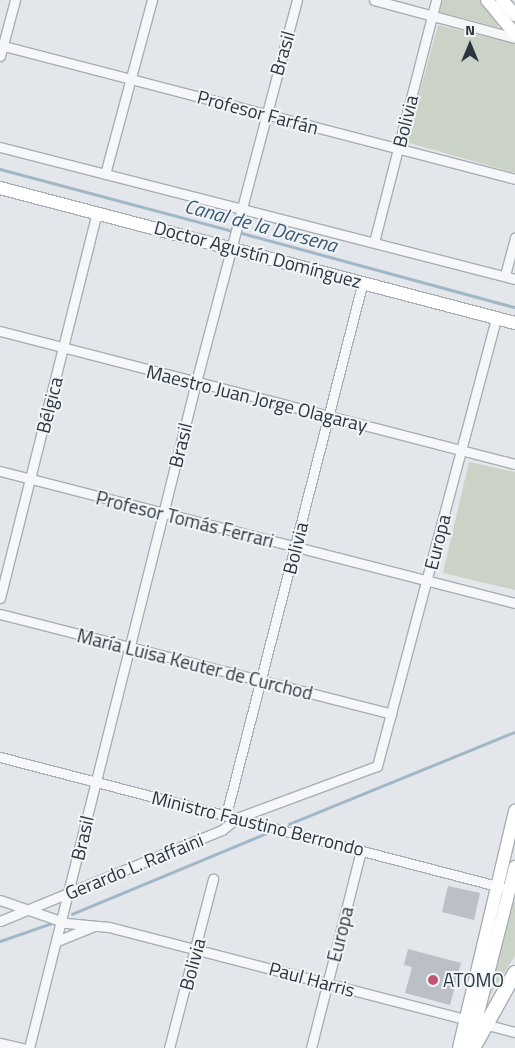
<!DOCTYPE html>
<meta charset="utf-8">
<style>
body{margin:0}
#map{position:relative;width:515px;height:1048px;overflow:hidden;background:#e3e6ea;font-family:"Titillium Web",sans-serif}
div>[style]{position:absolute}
.green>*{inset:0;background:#cad3c5}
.stream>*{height:2.5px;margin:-1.25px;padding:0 1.25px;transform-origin:1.25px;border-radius:1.25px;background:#a1b7c6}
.building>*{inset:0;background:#bac0c6}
.roads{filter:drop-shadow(1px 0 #a8aeb4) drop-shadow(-1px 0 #a8aeb4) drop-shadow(0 1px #a8aeb4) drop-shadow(0 -1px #a8aeb4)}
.street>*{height:9px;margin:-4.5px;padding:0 4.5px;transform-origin:4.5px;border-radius:4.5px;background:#f5f7f8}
.secondary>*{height:12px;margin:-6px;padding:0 6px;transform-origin:6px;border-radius:6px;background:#fff}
.primary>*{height:14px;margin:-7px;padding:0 7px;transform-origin:7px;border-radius:7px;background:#fff}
.dots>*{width:14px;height:14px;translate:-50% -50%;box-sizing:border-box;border:2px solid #f2f5f7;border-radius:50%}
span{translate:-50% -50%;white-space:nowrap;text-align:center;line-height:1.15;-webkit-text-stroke:4px #f2f5f7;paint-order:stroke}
.street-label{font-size:19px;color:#2c3640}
.poi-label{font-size:19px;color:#2c3640}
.left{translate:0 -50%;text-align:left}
.water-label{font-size:20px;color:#3a5971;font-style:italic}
.north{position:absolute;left:445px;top:20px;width:50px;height:50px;-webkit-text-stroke:4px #f2f5f7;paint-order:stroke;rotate:0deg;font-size:14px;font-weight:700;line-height:20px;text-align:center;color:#2c3640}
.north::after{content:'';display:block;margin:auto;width:18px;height:22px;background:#2c3640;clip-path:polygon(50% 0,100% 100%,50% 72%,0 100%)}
</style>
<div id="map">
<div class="green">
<div style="clip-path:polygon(442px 0,481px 0,501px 24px,497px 27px,440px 12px)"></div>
<div style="clip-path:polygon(438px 25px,515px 44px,515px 173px,406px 142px)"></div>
<div style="clip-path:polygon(469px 462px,515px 472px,515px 590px,443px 573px)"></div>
<div style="clip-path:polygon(515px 902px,515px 956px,488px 998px,510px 904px)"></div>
</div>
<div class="stream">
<div style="left:0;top:169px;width:241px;rotate:14.9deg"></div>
<div style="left:238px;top:232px;width:287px;rotate:15.2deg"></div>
<div style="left:289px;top:824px;width:244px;rotate:-22.2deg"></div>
<div style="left:72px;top:914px;width:211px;rotate:-22.6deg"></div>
<div style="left:0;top:941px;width:55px;rotate:-19.1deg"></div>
</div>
<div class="building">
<div style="clip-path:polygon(448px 886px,480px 893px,474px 920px,442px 912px)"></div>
<div style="clip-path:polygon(408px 949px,461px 963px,450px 1005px,405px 993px,412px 967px,404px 965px)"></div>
</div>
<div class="roads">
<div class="street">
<div style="left:374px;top:0;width:146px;rotate:15.1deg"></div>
<div style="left:0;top:45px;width:532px;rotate:14.58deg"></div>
<div style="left:0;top:56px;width:58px;rotate:-75deg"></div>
<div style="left:0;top:147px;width:532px;rotate:14.38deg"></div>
<div style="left:105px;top:174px;width:180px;rotate:-74.9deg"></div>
<div style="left:374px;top:242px;width:250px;rotate:-75.6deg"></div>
<div style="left:505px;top:275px;width:39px;rotate:-75deg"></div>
<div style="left:0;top:331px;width:532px;rotate:14.48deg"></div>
<div style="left:0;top:471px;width:532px;rotate:14.38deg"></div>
<div style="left:0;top:598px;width:398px;rotate:-75.9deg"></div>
<div style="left:0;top:614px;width:404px;rotate:14.3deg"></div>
<div style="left:0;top:757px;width:518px;rotate:14.55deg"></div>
<div style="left:226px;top:815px;width:551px;rotate:-75.61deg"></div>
<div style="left:0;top:900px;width:70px;rotate:19.2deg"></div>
<div style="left:66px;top:923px;width:43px;rotate:5.3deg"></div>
<div style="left:109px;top:927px;width:419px;rotate:14.5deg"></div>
<div style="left:0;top:921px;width:240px;rotate:-22.3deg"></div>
<div style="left:222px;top:830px;width:19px;rotate:-39deg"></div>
<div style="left:237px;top:818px;width:149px;rotate:-20.4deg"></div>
<div style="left:377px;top:766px;width:464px;rotate:-75.1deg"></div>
<div style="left:57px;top:941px;width:40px;rotate:-22deg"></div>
<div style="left:0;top:1043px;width:23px;rotate:13deg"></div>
<div style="left:29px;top:1048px;width:687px;rotate:-75.92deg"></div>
<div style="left:196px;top:382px;width:395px;rotate:-75.2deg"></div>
<div style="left:169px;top:1048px;width:175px;rotate:-75.4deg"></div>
<div style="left:311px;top:1048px;width:204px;rotate:-75.8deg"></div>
</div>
<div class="secondary">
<div style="left:487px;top:0;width:44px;rotate:50.5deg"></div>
<div style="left:502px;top:0;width:20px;rotate:49deg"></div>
<div style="left:0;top:188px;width:532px;rotate:14.69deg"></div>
<div style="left:459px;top:1048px;width:244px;rotate:-76.7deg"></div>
<div style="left:469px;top:1048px;width:187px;rotate:-75.7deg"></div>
</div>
<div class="primary">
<div style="left:473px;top:1048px;width:86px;rotate:-60.8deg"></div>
</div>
</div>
<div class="dots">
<div style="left:433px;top:980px;background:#c35472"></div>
</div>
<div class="street-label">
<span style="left:282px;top:53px;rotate:-74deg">Brasil</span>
<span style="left:258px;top:112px;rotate:15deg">Profesor Farfán</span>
<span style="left:405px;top:121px;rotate:-76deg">Bolivia</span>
<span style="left:258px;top:254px;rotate:15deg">Doctor Agustín Domínguez</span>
<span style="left:257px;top:398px;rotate:14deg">Maestro Juan Jorge Olagaray</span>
<span style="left:49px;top:405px;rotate:-76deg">Bélgica</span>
<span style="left:180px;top:445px;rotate:-76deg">Brasil</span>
<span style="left:185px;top:519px;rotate:14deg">Profesor Tomás Ferrari</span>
<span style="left:437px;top:542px;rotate:-76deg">Europa</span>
<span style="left:295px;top:548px;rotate:-76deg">Bolivia</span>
<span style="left:195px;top:664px;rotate:14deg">María Luisa Keuter de Curchod</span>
<span style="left:258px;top:823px;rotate:14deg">Ministro Faustino Berrondo</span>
<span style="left:82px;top:838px;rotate:-77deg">Brasil</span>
<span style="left:134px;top:866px;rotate:-22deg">Gerardo L. Raffaini</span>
<span style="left:340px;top:934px;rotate:-76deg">Europa</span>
<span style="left:192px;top:964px;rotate:-75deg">Bolivia</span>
<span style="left:312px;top:979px;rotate:15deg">Paul Harris</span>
</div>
<div class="poi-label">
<span class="left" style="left:443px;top:980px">ATOMO</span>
</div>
<div class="water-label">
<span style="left:261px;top:225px;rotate:15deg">Canal de la Darsena</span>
</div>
<div class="north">N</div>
</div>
